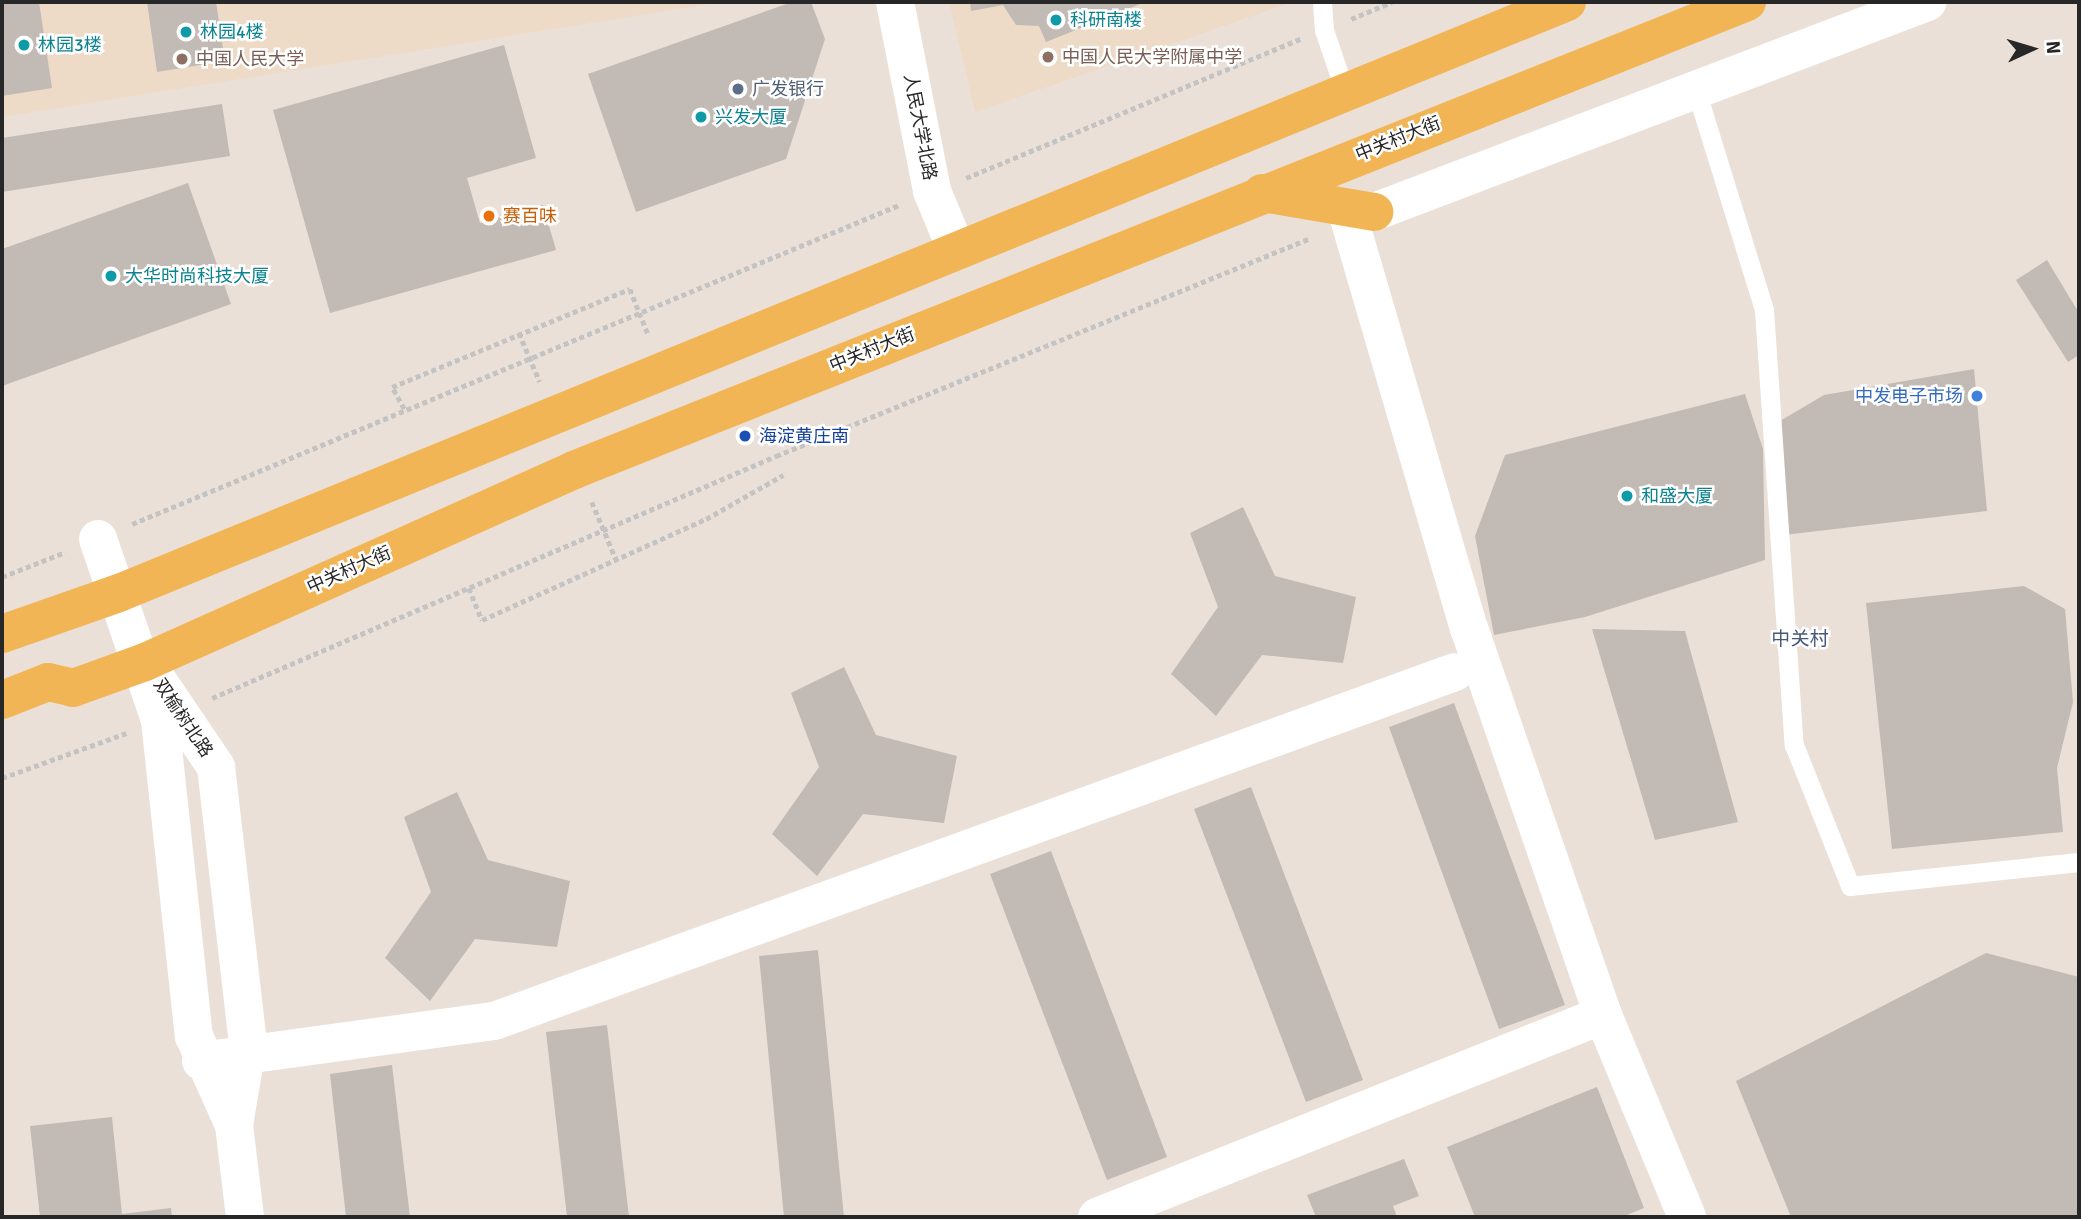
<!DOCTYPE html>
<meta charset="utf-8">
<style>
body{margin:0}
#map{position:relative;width:2081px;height:1219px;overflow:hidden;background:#ebe0d8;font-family:Signika,"Noto Sans SC",sans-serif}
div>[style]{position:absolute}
.education>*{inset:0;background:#eddbc7}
.building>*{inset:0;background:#c2bab5}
.path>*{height:4.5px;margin-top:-2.25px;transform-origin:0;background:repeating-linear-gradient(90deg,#c3c3c3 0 5px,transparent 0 8.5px)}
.lane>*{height:19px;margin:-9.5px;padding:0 9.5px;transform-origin:9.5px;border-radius:9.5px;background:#fff}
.street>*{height:38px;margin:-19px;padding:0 19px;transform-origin:19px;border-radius:19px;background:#fff}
.secondary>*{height:38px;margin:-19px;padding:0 19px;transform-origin:19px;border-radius:19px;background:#fff}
.primary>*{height:38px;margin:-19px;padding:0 19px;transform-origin:19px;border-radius:19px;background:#f2b555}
.dots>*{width:19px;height:19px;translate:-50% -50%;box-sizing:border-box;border:4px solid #fff;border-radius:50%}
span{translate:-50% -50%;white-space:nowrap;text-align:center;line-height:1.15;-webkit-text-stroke:5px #fff;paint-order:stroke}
.culture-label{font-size:18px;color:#0d838f}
.left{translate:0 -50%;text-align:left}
.education-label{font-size:18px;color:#785e54}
.service-label{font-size:18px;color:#4e5e75}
.street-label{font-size:18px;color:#272727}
.food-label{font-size:18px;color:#c56008}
.shop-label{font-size:18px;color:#366cbe}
.right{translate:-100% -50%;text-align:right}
.transit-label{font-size:18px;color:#164399}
.neighbourhood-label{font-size:19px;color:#485878}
.frame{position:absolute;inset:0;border:4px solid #272727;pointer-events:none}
.north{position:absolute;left:1997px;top:14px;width:70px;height:70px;-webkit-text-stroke:5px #fff;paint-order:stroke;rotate:86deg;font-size:19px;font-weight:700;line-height:28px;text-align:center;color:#272727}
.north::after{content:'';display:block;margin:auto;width:24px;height:32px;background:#272727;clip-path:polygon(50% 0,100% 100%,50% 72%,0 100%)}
</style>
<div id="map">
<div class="education">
<div style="clip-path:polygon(2px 2px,723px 2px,2px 117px)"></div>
<div style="clip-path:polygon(949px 2px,1293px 2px,975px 112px)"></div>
</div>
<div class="building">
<div style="clip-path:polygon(2px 2px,39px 2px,52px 88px,2px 96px)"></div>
<div style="clip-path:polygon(147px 2px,216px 2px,225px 61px,157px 72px)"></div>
<div style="clip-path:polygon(792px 2px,811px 2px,825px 39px,786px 159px,636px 212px,588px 74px)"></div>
<div style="clip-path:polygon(970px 2px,1145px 2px,1046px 42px,1039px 26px,1016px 25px,1003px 5px,971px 11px)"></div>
<div style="clip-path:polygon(504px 45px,536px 158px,467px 178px,480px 223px,543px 205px,556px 250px,330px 313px,273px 110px)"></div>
<div style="clip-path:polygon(222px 104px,230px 156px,2px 192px,2px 138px)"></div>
<div style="clip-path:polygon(188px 183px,231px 304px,2px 386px,2px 249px)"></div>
<div style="clip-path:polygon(2047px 260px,2079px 313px,2079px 355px,2068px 362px,2016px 280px)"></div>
<div style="clip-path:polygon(1974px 369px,1987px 511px,1784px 535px,1780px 421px,1824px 395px)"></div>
<div style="clip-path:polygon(1745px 394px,1763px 449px,1765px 560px,1585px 617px,1494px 635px,1475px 536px,1505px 455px)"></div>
<div style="clip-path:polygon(1243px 507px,1275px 576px,1356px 597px,1343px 663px,1262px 655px,1216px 716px,1171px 674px,1218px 607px,1190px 533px)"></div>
<div style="clip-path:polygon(2024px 586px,2065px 609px,2073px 702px,2057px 768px,2063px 832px,1892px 849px,1866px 603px)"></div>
<div style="clip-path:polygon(1592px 629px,1685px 631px,1738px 822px,1655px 840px)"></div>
<div style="clip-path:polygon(844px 667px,876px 735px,957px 756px,944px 823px,863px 814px,817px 876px,772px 834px,819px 767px,791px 693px)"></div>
<div style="clip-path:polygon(1454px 703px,1565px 1005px,1499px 1029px,1389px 727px)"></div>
<div style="clip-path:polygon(1251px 787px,1363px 1080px,1306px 1102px,1194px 809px)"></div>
<div style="clip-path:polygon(457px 792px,488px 860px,570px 881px,557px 947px,475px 939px,430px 1001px,385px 958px,431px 892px,404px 817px)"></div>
<div style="clip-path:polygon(1051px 851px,1167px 1157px,1107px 1180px,990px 874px)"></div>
<div style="clip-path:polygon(818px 950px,844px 1217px,784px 1217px,759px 956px)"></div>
<div style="clip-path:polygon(1986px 953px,2079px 977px,2079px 1217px,1791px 1217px,1736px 1081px)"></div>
<div style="clip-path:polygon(607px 1025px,629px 1217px,567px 1217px,546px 1032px)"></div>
<div style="clip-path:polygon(392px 1065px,410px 1217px,346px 1217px,330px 1074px)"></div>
<div style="clip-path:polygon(1597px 1087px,1644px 1208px,1622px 1217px,1475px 1217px,1447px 1147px)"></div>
<div style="clip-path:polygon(112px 1117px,122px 1214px,171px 1208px,172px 1217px,40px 1217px,30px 1126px)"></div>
<div style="clip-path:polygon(1404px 1159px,1419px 1196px,1393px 1206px,1397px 1217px,1316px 1217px,1307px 1195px)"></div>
</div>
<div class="path">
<div style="left:1351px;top:19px;width:44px;rotate:-22.5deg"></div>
<div style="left:966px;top:178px;width:362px;rotate:-22.6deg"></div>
<div style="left:519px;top:333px;width:53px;rotate:66.8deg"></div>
<div style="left:404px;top:409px;width:25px;rotate:-119deg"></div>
<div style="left:392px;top:387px;width:257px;rotate:-22.4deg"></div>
<div style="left:630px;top:289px;width:48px;rotate:68.2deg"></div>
<div style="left:592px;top:502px;width:62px;rotate:67.2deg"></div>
<div style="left:132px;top:524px;width:831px;rotate:-22.58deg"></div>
<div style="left:2px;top:577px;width:68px;rotate:-21.6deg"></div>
<div style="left:469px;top:588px;width:35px;rotate:68deg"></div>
<div style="left:482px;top:620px;width:246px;rotate:-24.3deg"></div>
<div style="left:706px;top:519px;width:89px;rotate:-29.7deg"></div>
<div style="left:212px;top:698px;width:614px;rotate:-23.22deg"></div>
<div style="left:776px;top:456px;width:575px;rotate:-22.19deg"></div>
<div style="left:2px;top:778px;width:132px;rotate:-19.9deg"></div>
</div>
<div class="lane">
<div style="left:1322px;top:2px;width:28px;rotate:86deg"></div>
<div style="left:1324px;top:30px;width:65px;rotate:71.3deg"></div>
<div style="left:1696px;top:90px;width:230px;rotate:72.8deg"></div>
<div style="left:1764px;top:310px;width:436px;rotate:86.1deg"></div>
<div style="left:1794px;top:745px;width:152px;rotate:68.3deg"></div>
<div style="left:1850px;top:886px;width:230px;rotate:-6deg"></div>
</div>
<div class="street">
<div style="left:895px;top:2px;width:193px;rotate:78.9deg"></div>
<div style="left:932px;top:191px;width:63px;rotate:67.5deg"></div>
<div style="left:1350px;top:222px;width:423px;rotate:73.7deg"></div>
<div style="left:1469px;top:628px;width:410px;rotate:70.9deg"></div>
<div style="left:1603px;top:1015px;width:219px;rotate:67.4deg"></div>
<div style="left:201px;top:1061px;width:296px;rotate:-7.8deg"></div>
<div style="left:494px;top:1021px;width:1022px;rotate:-19.96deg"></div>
<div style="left:1097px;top:1217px;width:545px;rotate:-21.76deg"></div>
</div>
<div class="secondary">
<div style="left:1374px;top:212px;width:592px;rotate:-20.79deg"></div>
<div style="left:98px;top:539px;width:191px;rotate:71.1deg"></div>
<div style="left:160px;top:720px;width:318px;rotate:83.9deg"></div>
<div style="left:194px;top:1036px;width:98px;rotate:65.8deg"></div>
<div style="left:158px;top:681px;width:104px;rotate:56deg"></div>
<div style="left:216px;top:767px;width:277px;rotate:83.4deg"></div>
<div style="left:248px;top:1042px;width:84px;rotate:99.6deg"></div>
<div style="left:234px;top:1125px;width:93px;rotate:83.2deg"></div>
</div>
<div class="primary">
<div style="left:1262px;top:193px;width:114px;rotate:9.6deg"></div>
<div style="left:2px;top:634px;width:124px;rotate:-19.3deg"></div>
<div style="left:119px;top:593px;width:1564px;rotate:-22.2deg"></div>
<div style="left:2px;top:700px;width:49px;rotate:-21.4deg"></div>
<div style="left:48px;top:682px;width:26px;rotate:13deg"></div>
<div style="left:73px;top:688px;width:77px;rotate:-19.9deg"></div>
<div style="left:145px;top:662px;width:470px;rotate:-24.1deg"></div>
<div style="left:574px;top:470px;width:1263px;rotate:-21.75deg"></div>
</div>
<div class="dots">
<div style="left:1056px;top:20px;background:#0f9aa8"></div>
<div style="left:186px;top:32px;background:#0f9aa8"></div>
<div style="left:24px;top:45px;background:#0f9aa8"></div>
<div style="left:1048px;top:57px;background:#8d6e63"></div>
<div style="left:182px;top:59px;background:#8d6e63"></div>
<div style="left:738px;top:89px;background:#5c6f8a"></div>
<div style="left:701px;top:117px;background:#0f9aa8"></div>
<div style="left:489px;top:216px;background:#e8710a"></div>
<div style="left:111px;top:276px;background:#0f9aa8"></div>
<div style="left:1977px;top:396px;background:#3f7fe0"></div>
<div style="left:745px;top:436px;background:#1a4fb4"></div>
<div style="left:1627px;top:496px;background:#0f9aa8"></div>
</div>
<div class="culture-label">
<span class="left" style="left:1070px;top:20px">科研南楼</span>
<span class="left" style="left:200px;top:32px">林园4楼</span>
<span class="left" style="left:38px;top:45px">林园3楼</span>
<span class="left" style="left:715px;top:117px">兴发大厦</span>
<span class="left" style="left:125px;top:276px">大华时尚科技大厦</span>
<span class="left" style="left:1641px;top:496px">和盛大厦</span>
</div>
<div class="education-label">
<span class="left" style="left:1062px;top:57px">中国人民大学附属中学</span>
<span class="left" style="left:196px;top:59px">中国人民大学</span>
</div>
<div class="service-label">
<span class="left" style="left:752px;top:89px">广发银行</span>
</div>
<div class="street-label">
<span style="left:920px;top:127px;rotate:79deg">人民大学北路</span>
<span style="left:1398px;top:139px;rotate:-22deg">中关村大街</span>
<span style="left:872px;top:350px;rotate:-22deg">中关村大街</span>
<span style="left:349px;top:570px;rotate:-24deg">中关村大街</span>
<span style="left:183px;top:718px;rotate:56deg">双榆树北路</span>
</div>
<div class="food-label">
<span class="left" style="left:503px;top:216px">赛百味</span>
</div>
<div class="shop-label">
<span class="right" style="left:1963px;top:396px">中发电子市场</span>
</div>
<div class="transit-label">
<span class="left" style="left:759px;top:436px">海淀黄庄南</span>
</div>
<div class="neighbourhood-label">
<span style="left:1800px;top:640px">中关村</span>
</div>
<div class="frame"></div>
<div class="north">N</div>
</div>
